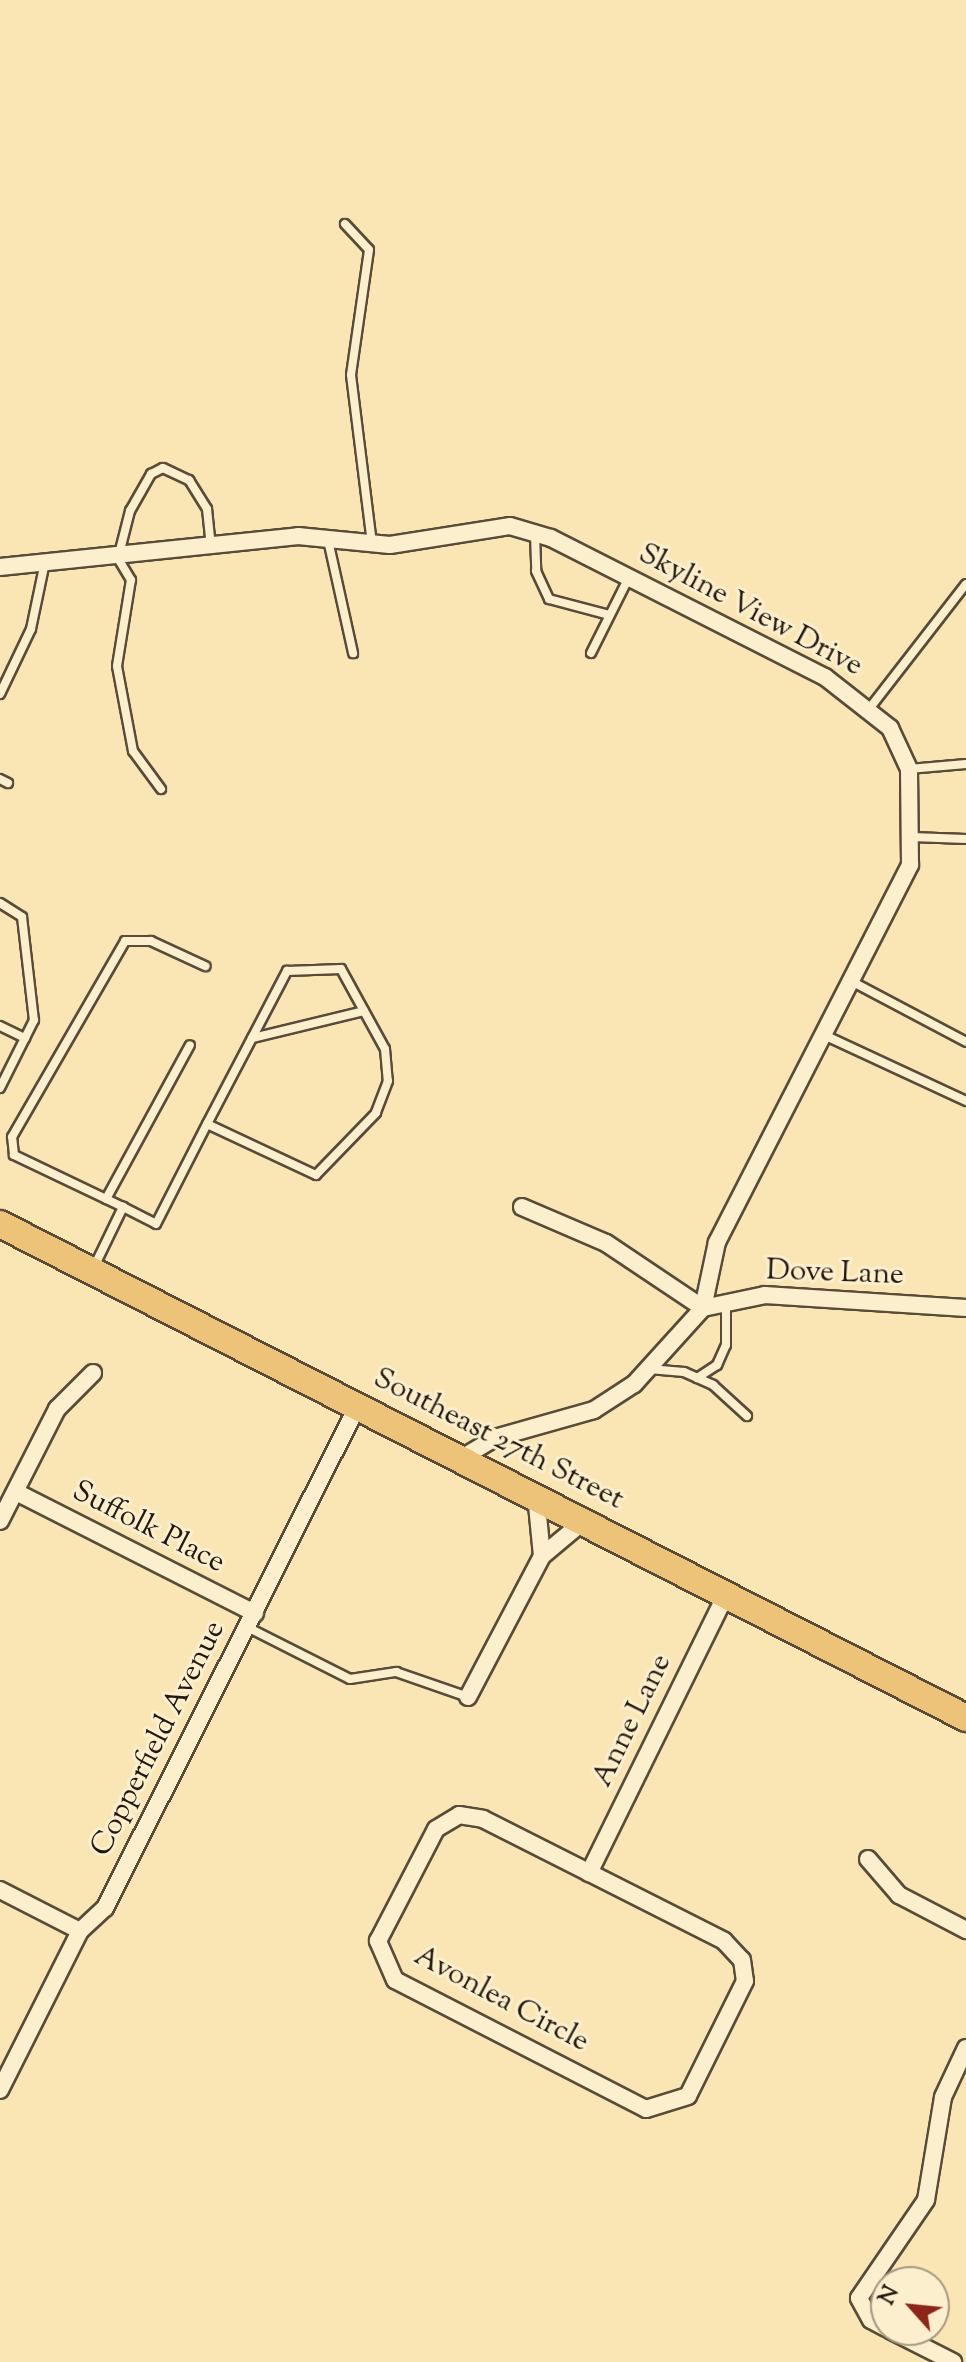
<!DOCTYPE html>
<style>
body{margin:0}
#map{position:relative;width:966px;height:2362px;overflow:hidden;background:#fae6b4;font-family:"Sorts Mill Goudy",serif}
div>[style]{position:absolute}
.roads{filter:drop-shadow(2px 0 #584b38) drop-shadow(-2px 0 #584b38) drop-shadow(0 2px #584b38) drop-shadow(0 -2px #584b38)}
.service>*{height:8px;margin:-4px;padding:0 4px;transform-origin:4px;border-radius:4px;background:#fcefce}
.minor>*{height:16px;margin:-8px;padding:0 8px;transform-origin:8px;border-radius:8px;background:#fcefce}
.primary>*{height:26px;margin:-13px;padding:0 13px;transform-origin:13px;border-radius:13px;background:#edc37a}
span{translate:-50% -50%;white-space:nowrap;text-align:center;line-height:1.15;-webkit-text-stroke:6px #fcefce;paint-order:stroke}
.street-label{font-size:30px;color:#22170e}
.north{position:absolute;left:870px;top:2266px;width:80px;height:80px;box-sizing:border-box;background:#fcefce;border:2px solid #a59981;border-radius:50%;rotate:297deg;font-size:22px;font-weight:700;line-height:32px;text-align:center;color:#22170e}
.north::after{content:'';display:block;margin:auto;width:28px;height:36px;background:#8f2418;clip-path:polygon(50% 0,100% 100%,50% 72%,0 100%)}
</style>
<div id="map">
<div class="roads">
<div class="service">
<div style="left:345px;top:224px;width:35px;rotate:47deg"></div>
<div style="left:369px;top:250px;width:126px;rotate:98.2deg"></div>
<div style="left:351px;top:375px;width:169px;rotate:82.9deg"></div>
<div style="left:535px;top:534px;width:37px;rotate:88deg"></div>
<div style="left:536px;top:571px;width:31px;rotate:65deg"></div>
<div style="left:549px;top:599px;width:62px;rotate:14.9deg"></div>
<div style="left:328px;top:540px;width:116px;rotate:77.5deg"></div>
<div style="left:591px;top:653px;width:85px;rotate:-63.4deg"></div>
<div style="left:0;top:694px;width:72px;rotate:-64.5deg"></div>
<div style="left:31px;top:629px;width:63px;rotate:-78.2deg"></div>
<div style="left:869px;top:709px;width:158px;rotate:-52.2deg"></div>
<div style="left:909px;top:769px;width:57px;rotate:-5deg"></div>
<div style="left:0;top:779px;width:9px;rotate:27deg"></div>
<div style="left:161px;top:789px;width:47px;rotate:-126.4deg"></div>
<div style="left:133px;top:751px;width:86px;rotate:-100.7deg"></div>
<div style="left:117px;top:666px;width:87px;rotate:-80.8deg"></div>
<div style="left:131px;top:580px;width:26px;rotate:-121deg"></div>
<div style="left:118px;top:558px;width:49px;rotate:-75.7deg"></div>
<div style="left:130px;top:511px;width:43px;rotate:-60.4deg"></div>
<div style="left:151px;top:474px;width:13px;rotate:-27deg"></div>
<div style="left:163px;top:468px;width:29px;rotate:25deg"></div>
<div style="left:189px;top:480px;width:34px;rotate:58deg"></div>
<div style="left:207px;top:509px;width:36px;rotate:84deg"></div>
<div style="left:912px;top:837px;width:54px;rotate:2.1deg"></div>
<div style="left:0;top:903px;width:26px;rotate:32deg"></div>
<div style="left:22px;top:917px;width:104px;rotate:83.4deg"></div>
<div style="left:34px;top:1020px;width:76px;rotate:116.6deg"></div>
<div style="left:851px;top:981px;width:130px;rotate:27.9deg"></div>
<div style="left:0;top:1026px;width:28px;rotate:26deg"></div>
<div style="left:824px;top:1035px;width:157px;rotate:24.9deg"></div>
<div style="left:253px;top:1038px;width:114px;rotate:-13.7deg"></div>
<div style="left:106px;top:1199px;width:175px;rotate:-61.4deg"></div>
<div style="left:123px;top:1207px;width:37px;rotate:27deg"></div>
<div style="left:156px;top:1224px;width:112px;rotate:-63deg"></div>
<div style="left:207px;top:1124px;width:97px;rotate:-62.4deg"></div>
<div style="left:252px;top:1038px;width:76px;rotate:-62.4deg"></div>
<div style="left:287px;top:971px;width:54px;rotate:-2.1deg"></div>
<div style="left:341px;top:969px;width:91px;rotate:61.2deg"></div>
<div style="left:385px;top:1049px;width:32px;rotate:85deg"></div>
<div style="left:388px;top:1081px;width:34px;rotate:111deg"></div>
<div style="left:376px;top:1113px;width:86px;rotate:134.1deg"></div>
<div style="left:316px;top:1175px;width:120px;rotate:-154.9deg"></div>
<div style="left:94px;top:1267px;width:67px;rotate:-64.2deg"></div>
<div style="left:123px;top:1207px;width:121px;rotate:-154.5deg"></div>
<div style="left:14px;top:1155px;width:18px;rotate:-96deg"></div>
<div style="left:12px;top:1137px;width:226px;rotate:-60deg"></div>
<div style="left:125px;top:941px;width:26px"></div>
<div style="left:151px;top:941px;width:60px;rotate:24.8deg"></div>
<div style="left:649px;top:1369px;width:35px;rotate:5deg"></div>
<div style="left:684px;top:1372px;width:32px;rotate:24deg"></div>
<div style="left:713px;top:1385px;width:46px;rotate:42.4deg"></div>
<div style="left:697px;top:1378px;width:24px;rotate:-33deg"></div>
<div style="left:717px;top:1365px;width:22px;rotate:-66deg"></div>
<div style="left:726px;top:1345px;width:41px;rotate:-90deg"></div>
<div style="left:247px;top:1627px;width:115px;rotate:26.8deg"></div>
<div style="left:350px;top:1679px;width:47px;rotate:-8.7deg"></div>
<div style="left:396px;top:1672px;width:76px;rotate:19.1deg"></div>
</div>
<div class="minor">
<div style="left:0;top:567px;width:300px;rotate:-5.9deg"></div>
<div style="left:298px;top:536px;width:92px;rotate:5.6deg"></div>
<div style="left:390px;top:545px;width:121px;rotate:-9deg"></div>
<div style="left:510px;top:526px;width:43px;rotate:16.3deg"></div>
<div style="left:551px;top:538px;width:307px;rotate:26.9deg"></div>
<div style="left:825px;top:677px;width:83px;rotate:38.1deg"></div>
<div style="left:890px;top:728px;width:45px;rotate:65.1deg"></div>
<div style="left:909px;top:769px;width:96px;rotate:89.4deg"></div>
<div style="left:910px;top:865px;width:424px;rotate:117.1deg"></div>
<div style="left:717px;top:1242px;width:67px;rotate:102deg"></div>
<div style="left:703px;top:1308px;width:103px;rotate:132.2deg"></div>
<div style="left:634px;top:1384px;width:48px;rotate:147deg"></div>
<div style="left:594px;top:1410px;width:103px;rotate:164.2deg"></div>
<div style="left:495px;top:1438px;width:39px;rotate:149deg"></div>
<div style="left:522px;top:1207px;width:91px;rotate:23.2deg"></div>
<div style="left:606px;top:1243px;width:117px;rotate:33.8deg"></div>
<div style="left:703px;top:1308px;width:63px;rotate:-11.8deg"></div>
<div style="left:765px;top:1295px;width:201px;rotate:3.7deg"></div>
<div style="left:16px;top:1492px;width:268px;rotate:26.9deg"></div>
<div style="left:536px;top:1495px;width:61px;rotate:84.4deg"></div>
<div style="left:0;top:1521px;width:126px;rotate:-63deg"></div>
<div style="left:57px;top:1409px;width:51px;rotate:-45deg"></div>
<div style="left:468px;top:1697px;width:159px;rotate:-62.3deg"></div>
<div style="left:542px;top:1556px;width:56px;rotate:-39.9deg"></div>
<div style="left:459px;top:1815px;width:24px;rotate:9deg"></div>
<div style="left:483px;top:1819px;width:270px;rotate:26.8deg"></div>
<div style="left:724px;top:1941px;width:26px;rotate:47deg"></div>
<div style="left:742px;top:1960px;width:21px;rotate:82deg"></div>
<div style="left:745px;top:1981px;width:128px;rotate:116.4deg"></div>
<div style="left:688px;top:2096px;width:44px;rotate:162.8deg"></div>
<div style="left:646px;top:2109px;width:282px;rotate:-152.8deg"></div>
<div style="left:395px;top:1980px;width:43px;rotate:-113.6deg"></div>
<div style="left:378px;top:1941px;width:126px;rotate:-62.6deg"></div>
<div style="left:436px;top:1829px;width:27px;rotate:-31deg"></div>
<div style="left:868px;top:1859px;width:48px;rotate:49.3deg"></div>
<div style="left:899px;top:1895px;width:76px;rotate:27.6deg"></div>
<div style="left:589px;top:1873px;width:312px;rotate:-63.8deg"></div>
<div style="left:0;top:1890px;width:90px;rotate:27.1deg"></div>
<div style="left:0;top:2090px;width:178px;rotate:-63.3deg"></div>
<div style="left:80px;top:1931px;width:34px;rotate:-43deg"></div>
<div style="left:105px;top:1908px;width:563px;rotate:-63.3deg"></div>
<div style="left:886px;top:2328px;width:17px;rotate:-152deg"></div>
<div style="left:871px;top:2320px;width:25px;rotate:-119deg"></div>
<div style="left:859px;top:2298px;width:119px;rotate:-55.6deg"></div>
<div style="left:926px;top:2200px;width:104px;rotate:-80.6deg"></div>
<div style="left:943px;top:2097px;width:54px;rotate:-64.9deg"></div>
<div style="left:890px;top:2330px;width:71px;rotate:26.9deg"></div>
</div>
<div class="primary">
<div style="left:0;top:1224px;width:1085px;rotate:27.08deg"></div>
</div>
</div>
<div class="street-label">
<span style="left:750px;top:611px;rotate:28deg">Skyline View Drive</span>
<span style="left:835px;top:1274px;rotate:2deg">Dove Lane</span>
<span style="left:498px;top:1440px;rotate:27deg">Southeast 27th Street</span>
<span style="left:148px;top:1528px;rotate:27deg">Suffolk Place</span>
<span style="left:633px;top:1721px;rotate:-64deg">Anne Lane</span>
<span style="left:159px;top:1739px;rotate:-63deg">Copperfield Avenue</span>
<span style="left:501px;top:2000px;rotate:28deg">Avonlea Circle</span>
</div>
<div class="north">N</div>
</div>
